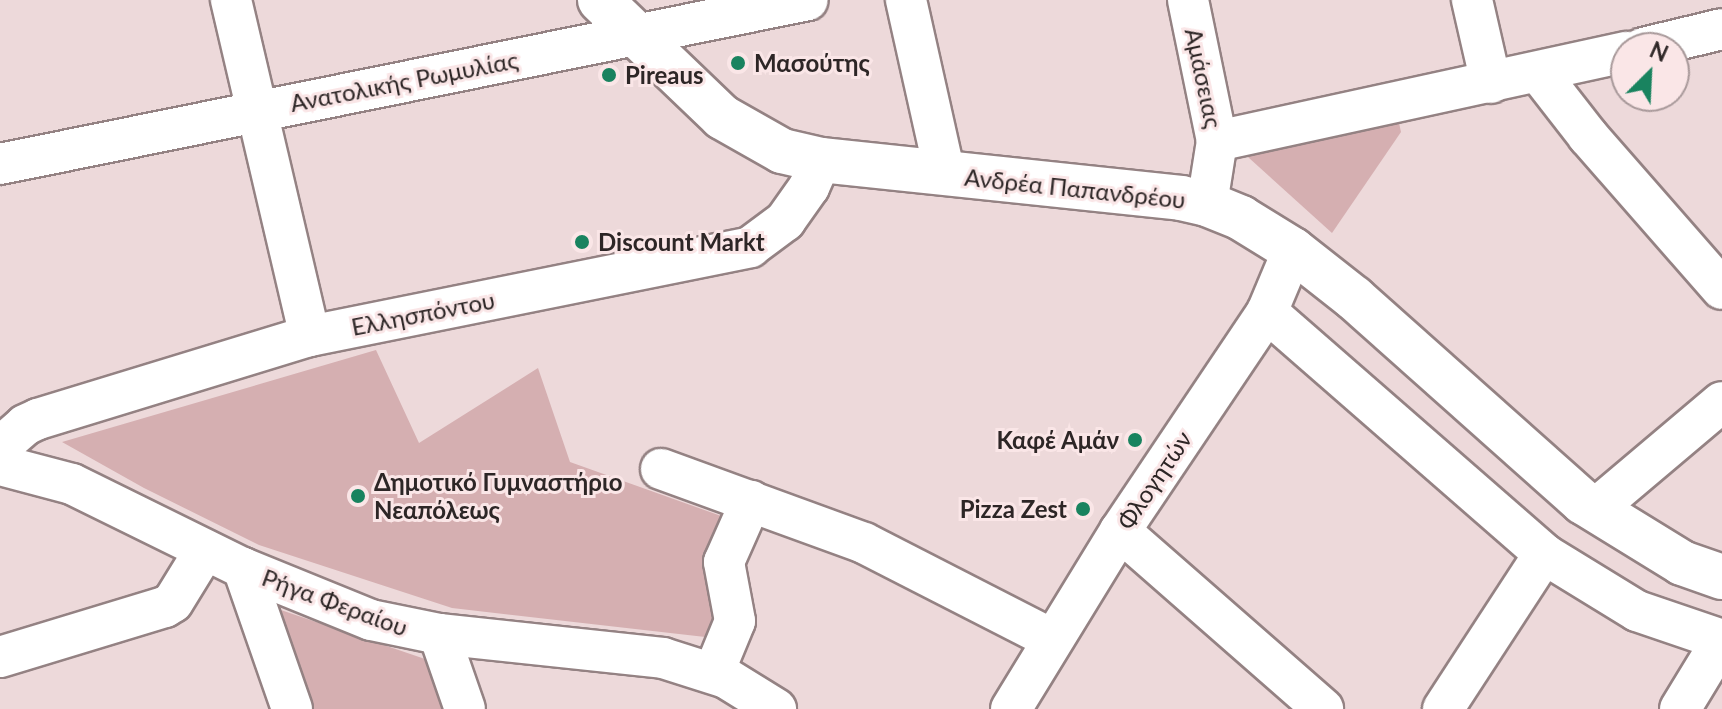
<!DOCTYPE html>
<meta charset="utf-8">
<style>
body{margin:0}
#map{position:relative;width:1722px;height:709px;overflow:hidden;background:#edd9da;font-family:Lato,sans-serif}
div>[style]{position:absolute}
.green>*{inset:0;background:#d5afb1}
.roads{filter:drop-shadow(2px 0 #948283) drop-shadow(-2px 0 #948283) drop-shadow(0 2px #948283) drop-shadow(0 -2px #948283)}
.minor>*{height:40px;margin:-20px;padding:0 20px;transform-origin:20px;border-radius:20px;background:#fff}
.major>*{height:44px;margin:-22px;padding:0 22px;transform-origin:22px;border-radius:22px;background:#fff}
.dots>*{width:22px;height:22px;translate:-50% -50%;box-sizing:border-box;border:4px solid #fae6e7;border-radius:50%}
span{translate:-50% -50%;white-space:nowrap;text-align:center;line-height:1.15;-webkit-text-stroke:6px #fae6e7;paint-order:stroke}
.poi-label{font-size:24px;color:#2d2626;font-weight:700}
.left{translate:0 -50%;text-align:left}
.right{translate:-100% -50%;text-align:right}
.street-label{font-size:24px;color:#2d2626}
.north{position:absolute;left:1610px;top:32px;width:80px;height:80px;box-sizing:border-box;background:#fae6e7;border:2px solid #a8999a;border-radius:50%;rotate:24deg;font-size:22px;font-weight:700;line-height:32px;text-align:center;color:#2d2626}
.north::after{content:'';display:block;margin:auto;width:28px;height:36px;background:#19835f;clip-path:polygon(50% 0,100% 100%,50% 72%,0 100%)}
</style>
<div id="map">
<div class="green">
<div style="clip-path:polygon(1397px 114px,1401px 132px,1332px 233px,1238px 148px)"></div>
<div style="clip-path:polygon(376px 350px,419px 443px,538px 368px,570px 462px,724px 517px,721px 615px,714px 638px,452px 608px,259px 545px,144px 488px,62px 442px)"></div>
<div style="clip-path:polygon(278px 609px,425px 659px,442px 709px,314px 709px)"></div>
</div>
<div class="roads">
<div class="minor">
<div style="left:231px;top:0;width:345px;rotate:76.8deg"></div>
<div style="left:906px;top:0;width:178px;rotate:77.4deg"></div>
<div style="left:1188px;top:0;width:144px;rotate:78.4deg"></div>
<div style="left:1217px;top:141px;width:64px;rotate:99deg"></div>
<div style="left:1472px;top:0;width:85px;rotate:77.1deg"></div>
<div style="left:1643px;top:48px;width:81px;rotate:-13.5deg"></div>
<div style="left:1539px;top:73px;width:80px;rotate:52.1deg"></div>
<div style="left:1588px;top:136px;width:203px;rotate:48.8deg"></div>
<div style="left:1217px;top:141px;width:419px;rotate:-12.3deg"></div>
<div style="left:0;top:164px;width:824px;rotate:-11.47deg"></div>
<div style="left:1267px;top:312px;width:368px;rotate:41.1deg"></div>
<div style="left:1544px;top:554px;width:109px;rotate:31.5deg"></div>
<div style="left:1637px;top:611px;width:90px;rotate:18.8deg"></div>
<div style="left:0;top:447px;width:33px;rotate:-41deg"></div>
<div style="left:25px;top:425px;width:14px;rotate:-25deg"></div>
<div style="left:38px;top:419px;width:284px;rotate:-17deg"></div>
<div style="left:310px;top:336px;width:449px;rotate:-11.4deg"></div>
<div style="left:750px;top:247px;width:44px;rotate:-36.6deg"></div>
<div style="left:785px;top:221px;width:42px;rotate:-54.8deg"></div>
<div style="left:809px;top:187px;width:30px;rotate:-66deg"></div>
<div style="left:0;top:465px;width:74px;rotate:14.8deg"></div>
<div style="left:72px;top:484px;width:191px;rotate:26.2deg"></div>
<div style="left:243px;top:568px;width:138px;rotate:22.1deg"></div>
<div style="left:371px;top:620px;width:69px;rotate:11.6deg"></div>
<div style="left:439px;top:634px;width:225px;rotate:6.1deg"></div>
<div style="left:663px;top:658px;width:66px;rotate:17.6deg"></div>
<div style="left:726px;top:678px;width:59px;rotate:31.8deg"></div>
<div style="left:661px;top:469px;width:216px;rotate:20deg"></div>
<div style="left:864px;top:543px;width:211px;rotate:27.1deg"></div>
<div style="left:1594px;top:510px;width:167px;rotate:-40.2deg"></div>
<div style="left:1120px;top:531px;width:270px;rotate:41.2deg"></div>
<div style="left:243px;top:568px;width:149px;rotate:70.8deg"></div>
<div style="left:439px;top:634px;width:79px;rotate:70.9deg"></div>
<div style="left:0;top:657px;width:172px;rotate:-16.9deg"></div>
<div style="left:165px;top:607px;width:9px;rotate:-32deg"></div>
<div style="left:173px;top:602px;width:61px;rotate:-58.4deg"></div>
<div style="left:714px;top:672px;width:55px;rotate:-67.6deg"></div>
<div style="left:735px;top:621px;width:60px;rotate:-100.6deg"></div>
<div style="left:724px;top:562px;width:67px;rotate:-66.1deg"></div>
<div style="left:1011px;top:709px;width:209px;rotate:-58.5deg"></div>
<div style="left:1120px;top:531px;width:264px;rotate:-56.1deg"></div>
<div style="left:1267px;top:312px;width:67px;rotate:-67.2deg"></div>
<div style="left:1443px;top:709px;width:185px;rotate:-56.9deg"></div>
<div style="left:1680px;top:709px;width:81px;rotate:-58.7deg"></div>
</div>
<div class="major">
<div style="left:600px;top:0;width:169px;rotate:43.8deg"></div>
<div style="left:722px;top:117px;width:69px;rotate:29.5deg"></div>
<div style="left:782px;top:151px;width:40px;rotate:13deg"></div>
<div style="left:821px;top:160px;width:362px;rotate:6deg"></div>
<div style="left:1181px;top:198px;width:27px;rotate:13deg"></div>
<div style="left:1207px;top:204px;width:37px;rotate:22deg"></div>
<div style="left:1241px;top:218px;width:61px;rotate:31.6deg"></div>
<div style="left:1293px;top:250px;width:78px;rotate:38.2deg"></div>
<div style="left:1354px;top:298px;width:307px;rotate:41.7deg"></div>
<div style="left:1583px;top:502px;width:116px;rotate:31.6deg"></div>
<div style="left:1682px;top:563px;width:42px;rotate:19.3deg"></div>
</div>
</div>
<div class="dots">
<div style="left:738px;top:63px;background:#19835f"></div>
<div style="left:609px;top:75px;background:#19835f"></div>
<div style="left:582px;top:242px;background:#19835f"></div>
<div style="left:1135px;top:440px;background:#19835f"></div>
<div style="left:358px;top:496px;background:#19835f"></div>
<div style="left:1083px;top:509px;background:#19835f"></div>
</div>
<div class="poi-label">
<span class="left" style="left:754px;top:63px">Μασούτης</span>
<span class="left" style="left:625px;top:75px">Pireaus</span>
<span class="left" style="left:598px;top:242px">Discount Markt</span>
<span class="right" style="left:1119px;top:440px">Καφέ Αμάν</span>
<span class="left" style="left:374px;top:496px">Δημοτικό Γυμναστήριο<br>Νεαπόλεως</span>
<span class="right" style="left:1067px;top:509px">Pizza Zest</span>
</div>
<div class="street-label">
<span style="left:1204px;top:78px;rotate:78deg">Αμάσειας</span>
<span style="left:404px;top:81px;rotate:-11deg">Ανατολικής Ρωμυλίας</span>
<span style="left:1075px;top:188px;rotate:6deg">Ανδρέα Παπανδρέου</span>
<span style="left:423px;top:313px;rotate:-11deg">Ελλησπόντου</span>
<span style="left:1154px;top:480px;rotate:-56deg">Φλογητών</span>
<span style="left:335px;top:602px;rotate:20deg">Ρήγα Φεραίου</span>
</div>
<div class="north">N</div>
</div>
